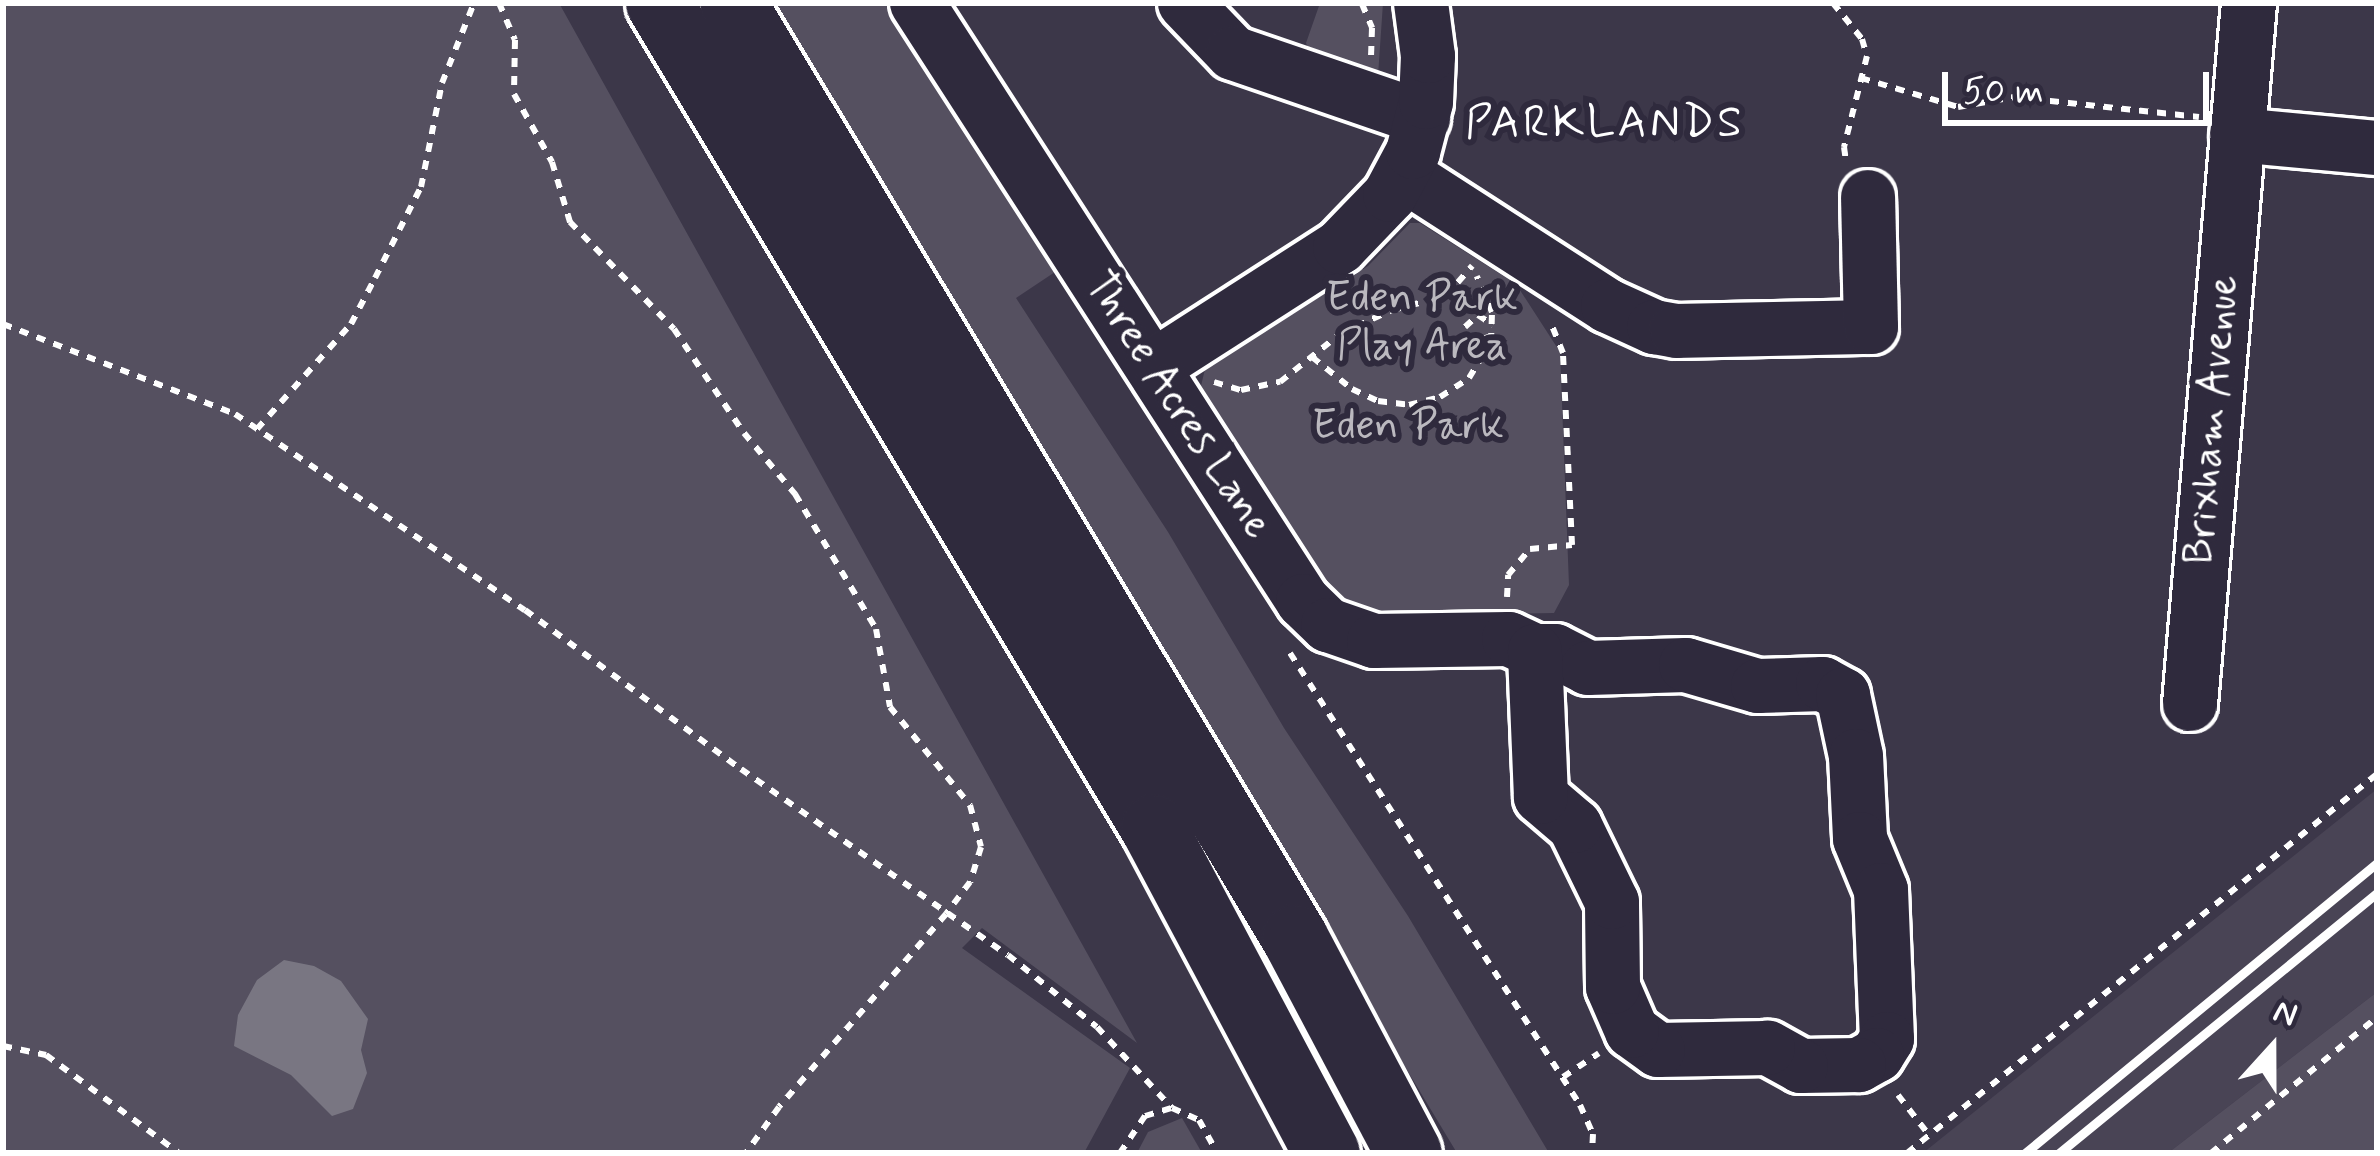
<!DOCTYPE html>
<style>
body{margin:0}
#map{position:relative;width:2380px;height:1156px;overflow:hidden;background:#3c3749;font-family:Mynerve,sans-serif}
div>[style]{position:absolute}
.built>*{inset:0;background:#494455}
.green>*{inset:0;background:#555060}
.water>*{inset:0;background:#797682}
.path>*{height:6px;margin-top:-3px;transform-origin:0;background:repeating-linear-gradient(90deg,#fff 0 9px,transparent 0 18px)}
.roads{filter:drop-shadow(3px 0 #fff) drop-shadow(-3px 0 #fff) drop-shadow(0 3px #fff) drop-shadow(0 -3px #fff)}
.minor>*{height:54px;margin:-27px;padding:0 27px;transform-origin:27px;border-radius:27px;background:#2f2a3d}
.highway>*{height:66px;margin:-33px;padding:0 33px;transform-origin:33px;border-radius:33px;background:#2f2a3d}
.rail>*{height:9px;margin:-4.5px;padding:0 4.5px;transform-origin:4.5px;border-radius:4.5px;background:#fff}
span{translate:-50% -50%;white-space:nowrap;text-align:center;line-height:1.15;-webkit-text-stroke:12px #2f2a3d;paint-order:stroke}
.park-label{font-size:42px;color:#bbb9bf}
.street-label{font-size:42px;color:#fff}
.neighbourhood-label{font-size:45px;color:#fff;letter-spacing:3px}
.frame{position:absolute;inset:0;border:6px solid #fff;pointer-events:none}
.north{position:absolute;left:2212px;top:988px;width:120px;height:120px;-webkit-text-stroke:9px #2f2a3d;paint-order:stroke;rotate:21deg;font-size:33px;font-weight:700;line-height:48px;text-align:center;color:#fff}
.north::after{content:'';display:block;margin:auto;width:42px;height:54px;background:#fff;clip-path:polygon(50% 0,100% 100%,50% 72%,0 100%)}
.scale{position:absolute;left:1942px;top:72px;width:267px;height:54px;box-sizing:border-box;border:6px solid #fff;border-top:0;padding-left:15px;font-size:36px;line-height:42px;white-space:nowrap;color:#fff;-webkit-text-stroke:9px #2f2a3d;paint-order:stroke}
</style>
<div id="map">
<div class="built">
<div style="clip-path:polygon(2377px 789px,2377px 992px,2168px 1153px,1923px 1153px)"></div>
</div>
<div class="green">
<div style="clip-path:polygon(3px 3px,559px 3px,1137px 1043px,982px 928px,962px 948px,1130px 1068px,1084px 1153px,3px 1153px)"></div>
<div style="clip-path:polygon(764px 3px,891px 3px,1061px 268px,1016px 298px,1168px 532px,1284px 728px,1408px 916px,1549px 1153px,1457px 1153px)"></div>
<div style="clip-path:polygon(1320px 3px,1383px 3px,1378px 76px,1344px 69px,1346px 61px,1336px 57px,1333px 64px,1312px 58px,1306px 43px)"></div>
<div style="clip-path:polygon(1410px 223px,1420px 223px,1516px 284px,1560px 352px,1569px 585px,1554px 613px,1375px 616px,1340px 603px,1322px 584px,1201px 386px,1205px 369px,1368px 266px)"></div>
<div style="clip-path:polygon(2377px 992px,2377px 1153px,2168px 1153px)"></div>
<div style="clip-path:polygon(1182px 1118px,1202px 1153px,1137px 1153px,1148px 1132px)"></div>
</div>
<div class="water">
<div style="clip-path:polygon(284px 960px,314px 966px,341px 981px,368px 1019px,361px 1050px,367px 1073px,353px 1109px,332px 1116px,291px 1075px,234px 1046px,238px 1015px,257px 980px)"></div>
</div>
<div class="path">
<div style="left:499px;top:3px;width:40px;rotate:66.6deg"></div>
<div style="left:515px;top:40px;width:54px;rotate:91.1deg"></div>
<div style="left:514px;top:94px;width:78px;rotate:60.8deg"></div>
<div style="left:552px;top:162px;width:63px;rotate:73.3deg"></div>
<div style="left:570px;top:222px;width:149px;rotate:45.8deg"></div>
<div style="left:674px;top:329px;width:125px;rotate:56.1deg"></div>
<div style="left:744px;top:433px;width:80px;rotate:50.1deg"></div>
<div style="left:795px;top:494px;width:157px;rotate:59deg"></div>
<div style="left:876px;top:629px;width:79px;rotate:79.8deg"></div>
<div style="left:890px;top:707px;width:127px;rotate:50.8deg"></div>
<div style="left:970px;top:805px;width:43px;rotate:75.3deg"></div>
<div style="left:981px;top:847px;width:37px;rotate:107deg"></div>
<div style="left:970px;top:882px;width:40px;rotate:127deg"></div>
<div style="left:946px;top:914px;width:255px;rotate:130.9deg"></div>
<div style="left:779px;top:1107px;width:57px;rotate:125.7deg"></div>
<div style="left:1833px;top:3px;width:46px;rotate:51.1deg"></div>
<div style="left:1862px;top:39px;width:18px;rotate:74deg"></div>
<div style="left:1867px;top:56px;width:94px;rotate:104.2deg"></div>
<div style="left:1844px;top:147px;width:15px;rotate:82deg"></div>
<div style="left:1362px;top:4px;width:26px;rotate:67deg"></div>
<div style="left:1372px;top:28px;width:28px;rotate:92deg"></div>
<div style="left:1861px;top:78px;width:101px;rotate:16.6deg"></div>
<div style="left:1958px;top:107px;width:57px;rotate:-10.1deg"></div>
<div style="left:2014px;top:97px;width:186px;rotate:6.2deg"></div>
<div style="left:3px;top:324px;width:249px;rotate:21.2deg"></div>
<div style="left:235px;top:414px;width:350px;rotate:34.1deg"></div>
<div style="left:525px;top:610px;width:268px;rotate:36.4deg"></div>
<div style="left:741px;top:769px;width:325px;rotate:34.9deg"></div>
<div style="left:1008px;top:955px;width:114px;rotate:39deg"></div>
<div style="left:1097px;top:1027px;width:110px;rotate:47.2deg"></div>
<div style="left:1491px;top:336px;width:18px;rotate:161deg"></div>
<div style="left:1474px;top:342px;width:17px;rotate:-121deg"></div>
<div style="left:1465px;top:327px;width:18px;rotate:-43deg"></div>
<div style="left:1478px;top:315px;width:18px;rotate:34deg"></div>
<div style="left:1312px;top:357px;width:51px;rotate:38.7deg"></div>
<div style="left:1352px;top:389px;width:29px;rotate:25deg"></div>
<div style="left:1378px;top:401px;width:31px;rotate:7deg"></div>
<div style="left:1409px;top:405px;width:32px;rotate:-14deg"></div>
<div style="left:1440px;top:397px;width:35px;rotate:-33deg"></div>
<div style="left:1469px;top:378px;width:42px;rotate:-58.6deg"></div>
<div style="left:1491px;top:342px;width:30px;rotate:-88deg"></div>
<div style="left:1492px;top:312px;width:39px;rotate:-113deg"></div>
<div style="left:1214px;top:382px;width:28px;rotate:17deg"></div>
<div style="left:1241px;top:390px;width:40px;rotate:-12deg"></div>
<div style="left:1280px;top:382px;width:77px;rotate:-38.7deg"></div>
<div style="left:1340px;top:334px;width:57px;rotate:-24.8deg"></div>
<div style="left:1392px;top:310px;width:56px;rotate:-14.5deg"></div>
<div style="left:1446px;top:296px;width:40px;rotate:-49deg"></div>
<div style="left:257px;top:429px;width:141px;rotate:-48.2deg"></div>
<div style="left:351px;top:324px;width:52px;rotate:-62.4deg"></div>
<div style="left:375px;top:278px;width:102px;rotate:-63.2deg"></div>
<div style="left:421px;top:187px;width:106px;rotate:-78.6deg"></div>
<div style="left:442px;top:83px;width:86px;rotate:-68.2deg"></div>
<div style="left:1507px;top:597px;width:22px;rotate:-87deg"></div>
<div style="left:1508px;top:575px;width:34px;rotate:-50deg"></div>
<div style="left:1530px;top:549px;width:42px;rotate:-5.4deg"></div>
<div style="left:1572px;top:545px;width:192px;rotate:-92.7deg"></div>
<div style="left:1563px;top:353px;width:31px;rotate:-112deg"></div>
<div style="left:1290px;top:653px;width:537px;rotate:57.32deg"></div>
<div style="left:1580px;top:1105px;width:32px;rotate:66deg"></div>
<div style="left:1593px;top:1134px;width:19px;rotate:93deg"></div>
<div style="left:3px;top:1046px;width:44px;rotate:11.8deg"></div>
<div style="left:46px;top:1055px;width:165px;rotate:36.4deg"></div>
<div style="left:1563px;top:1077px;width:43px;rotate:-33.7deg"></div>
<div style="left:1898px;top:1095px;width:51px;rotate:52.2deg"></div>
<div style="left:1120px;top:1153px;width:45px;rotate:-56deg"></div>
<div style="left:1145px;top:1116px;width:28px;rotate:-17deg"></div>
<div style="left:1172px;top:1108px;width:30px;rotate:24deg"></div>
<div style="left:1199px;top:1120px;width:38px;rotate:61deg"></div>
<div style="left:1907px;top:1153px;width:604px;rotate:-38.88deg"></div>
<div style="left:2211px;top:1153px;width:215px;rotate:-39.3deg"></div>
</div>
<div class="roads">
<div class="minor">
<div style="left:917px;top:3px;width:712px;rotate:57.16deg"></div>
<div style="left:1303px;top:601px;width:35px;rotate:44deg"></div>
<div style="left:1328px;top:625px;width:49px;rotate:19.2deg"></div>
<div style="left:1374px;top:641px;width:135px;rotate:-0.8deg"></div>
<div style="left:1509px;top:639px;width:29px;rotate:25deg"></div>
<div style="left:1535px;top:651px;width:20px"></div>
<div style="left:1555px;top:651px;width:37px;rotate:27deg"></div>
<div style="left:1588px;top:668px;width:98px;rotate:-1.8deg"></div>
<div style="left:1686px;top:665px;width:75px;rotate:16.3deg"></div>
<div style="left:1758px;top:686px;width:65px;rotate:-1.8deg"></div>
<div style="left:1823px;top:684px;width:23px;rotate:29deg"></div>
<div style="left:1843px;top:695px;width:62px;rotate:78deg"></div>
<div style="left:1856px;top:756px;width:83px;rotate:87.2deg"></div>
<div style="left:1860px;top:839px;width:55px;rotate:67.6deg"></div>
<div style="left:1881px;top:890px;width:149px;rotate:87.7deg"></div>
<div style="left:1887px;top:1039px;width:19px;rotate:122deg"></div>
<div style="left:1877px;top:1055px;width:21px;rotate:151deg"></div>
<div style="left:1859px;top:1065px;width:58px;rotate:179deg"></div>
<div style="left:1801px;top:1066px;width:38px;rotate:-151deg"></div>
<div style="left:1768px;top:1048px;width:110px;rotate:179deg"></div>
<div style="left:1658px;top:1050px;width:32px;rotate:-144deg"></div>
<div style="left:1632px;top:1031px;width:48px;rotate:-113.4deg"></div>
<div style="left:1613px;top:987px;width:85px;rotate:-90.7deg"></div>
<div style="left:1612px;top:902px;width:85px;rotate:-116deg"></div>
<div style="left:1575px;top:826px;width:45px;rotate:-139.5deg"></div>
<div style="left:1541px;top:797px;width:146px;rotate:-92.4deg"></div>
<div style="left:1185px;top:3px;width:69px;rotate:46.2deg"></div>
<div style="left:1233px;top:53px;width:201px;rotate:18.9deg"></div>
<div style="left:2237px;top:135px;width:141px;rotate:5.3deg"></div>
<div style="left:1403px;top:174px;width:244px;rotate:32.8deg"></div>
<div style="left:1608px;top:306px;width:51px;rotate:24.5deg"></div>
<div style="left:1654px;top:327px;width:23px;rotate:10deg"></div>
<div style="left:1677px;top:331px;width:194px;rotate:-1.2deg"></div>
<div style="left:1871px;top:327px;width:130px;rotate:-91.3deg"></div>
<div style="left:1153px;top:367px;width:222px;rotate:-32.7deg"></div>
<div style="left:1340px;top:247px;width:72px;rotate:-46.1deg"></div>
<div style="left:1390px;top:195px;width:49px;rotate:-61.9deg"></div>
<div style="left:1413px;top:152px;width:52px;rotate:-75.4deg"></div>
<div style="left:1426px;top:102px;width:46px;rotate:-87.5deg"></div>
<div style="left:1428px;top:56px;width:53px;rotate:-97.5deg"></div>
<div style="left:2190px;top:704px;width:703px;rotate:-85.19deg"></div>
</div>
<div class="highway">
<div style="left:659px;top:3px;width:962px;rotate:59.04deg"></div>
<div style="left:1154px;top:828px;width:368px;rotate:62deg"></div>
<div style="left:733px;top:3px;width:1091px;rotate:58.99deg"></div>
<div style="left:1295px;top:938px;width:243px;rotate:62.1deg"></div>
</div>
</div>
<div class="rail">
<div style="left:2025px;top:1153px;width:456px;rotate:-39.5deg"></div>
<div style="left:2059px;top:1153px;width:411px;rotate:-39.3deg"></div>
</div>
<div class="park-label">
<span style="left:1422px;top:323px">Eden Park<br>Play Area</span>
<span style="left:1408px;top:427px">Eden Park</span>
</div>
<div class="street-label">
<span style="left:1177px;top:406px;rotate:57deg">Three Acres Lane</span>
<span style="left:2213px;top:420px;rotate:-85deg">Brixham Avenue</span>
</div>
<div class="neighbourhood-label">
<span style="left:1605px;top:124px">PARKLANDS</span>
</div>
<div class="frame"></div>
<div class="north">N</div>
<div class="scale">50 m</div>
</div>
